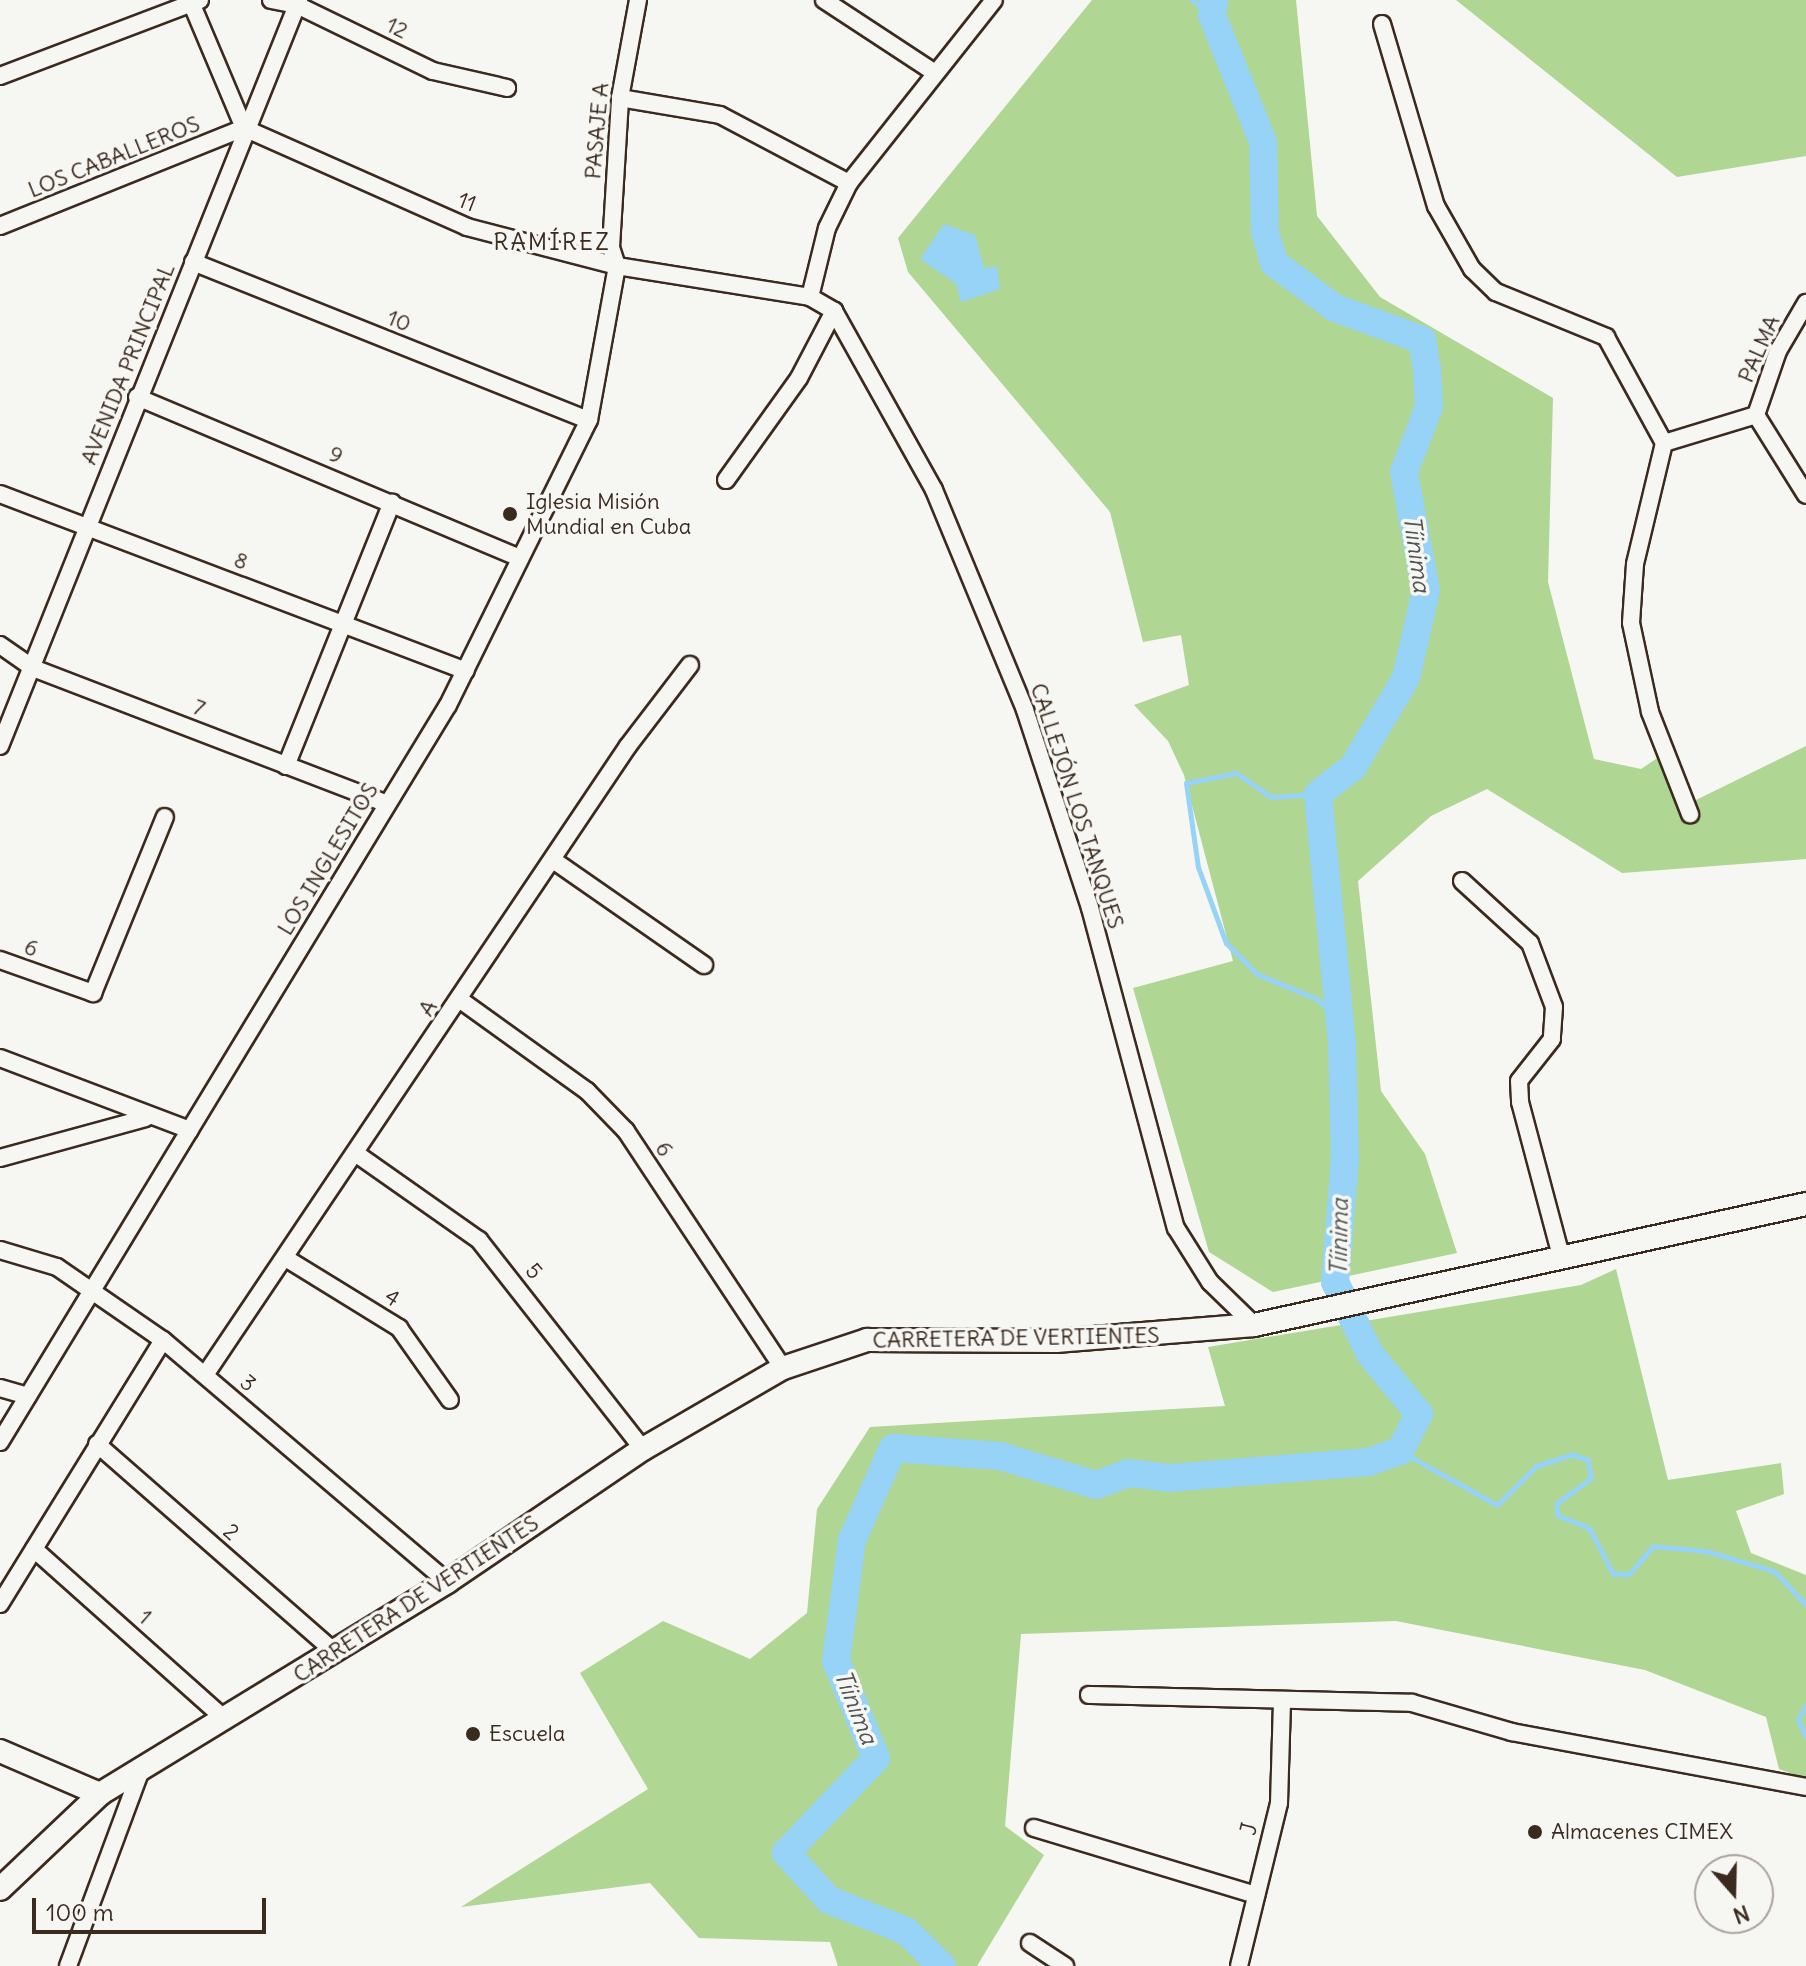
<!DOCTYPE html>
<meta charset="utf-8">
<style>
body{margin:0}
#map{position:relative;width:1806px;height:1966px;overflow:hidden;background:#f6f6f2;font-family:Delius,sans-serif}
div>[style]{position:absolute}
.green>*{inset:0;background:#afd692}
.water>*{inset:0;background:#96d3f7}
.stream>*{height:5px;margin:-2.5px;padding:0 2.5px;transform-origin:2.5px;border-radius:2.5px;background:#96d3f7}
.river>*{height:28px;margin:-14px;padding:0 14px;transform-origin:14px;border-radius:14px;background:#96d3f7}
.roads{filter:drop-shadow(2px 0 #3b2a1e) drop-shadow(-2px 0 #3b2a1e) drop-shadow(0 2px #3b2a1e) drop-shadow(0 -2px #3b2a1e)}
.minor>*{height:16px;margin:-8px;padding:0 8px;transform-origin:8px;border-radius:8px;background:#f6f6f2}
.secondary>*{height:22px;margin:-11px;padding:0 11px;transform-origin:11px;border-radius:11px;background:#f6f6f2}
.dots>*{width:22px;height:22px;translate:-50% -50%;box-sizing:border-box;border:4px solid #f6f6f2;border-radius:50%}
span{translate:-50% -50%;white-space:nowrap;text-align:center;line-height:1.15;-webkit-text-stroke:7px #f6f6f2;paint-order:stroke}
.street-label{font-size:22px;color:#3b2a1e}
.poi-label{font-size:22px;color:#3b2a1e}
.left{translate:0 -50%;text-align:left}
.neighbourhood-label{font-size:24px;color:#3b2a1e;letter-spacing:2px}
.water-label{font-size:24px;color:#525454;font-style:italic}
.north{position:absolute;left:1694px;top:1854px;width:80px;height:80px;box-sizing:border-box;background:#f6f6f2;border:2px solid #aba49d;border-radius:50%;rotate:160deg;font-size:22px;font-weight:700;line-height:32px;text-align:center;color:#3b2a1e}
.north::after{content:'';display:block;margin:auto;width:28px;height:36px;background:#3b2a1e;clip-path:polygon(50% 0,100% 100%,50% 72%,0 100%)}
.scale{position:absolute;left:32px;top:1898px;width:234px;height:36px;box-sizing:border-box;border:4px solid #3b2a1e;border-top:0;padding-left:10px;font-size:24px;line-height:28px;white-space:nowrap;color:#3b2a1e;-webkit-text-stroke:6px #f6f6f2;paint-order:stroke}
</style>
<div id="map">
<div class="green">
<div style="clip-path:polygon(1092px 0,1296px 0,1317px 216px,1380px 297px,1553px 398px,1548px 582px,1594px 759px,1641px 769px,1668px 751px,1694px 801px,1806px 746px,1806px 859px,1622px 873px,1487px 789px,1431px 816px,1358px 881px,1381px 1091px,1425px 1154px,1457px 1253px,1273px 1292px,1209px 1252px,1133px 988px,1233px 961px,1184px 775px,1168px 741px,1134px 705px,1189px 685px,1181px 635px,1143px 642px,1110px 512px,908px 272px,898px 238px)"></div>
<div style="clip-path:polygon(1456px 0,1806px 0,1806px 156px,1677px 177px)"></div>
<div style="clip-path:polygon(1616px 1269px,1668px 1480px,1781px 1463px,1784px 1494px,1736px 1511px,1751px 1553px,1806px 1575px,1806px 1779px,1779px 1769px,1766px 1717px,1645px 1670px,1396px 1621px,1021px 1634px,1005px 1826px,1044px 1855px,977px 1966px,838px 1966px,830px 1942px,699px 1938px,650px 1883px,461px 1907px,648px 1789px,580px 1673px,663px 1621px,750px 1659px,807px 1613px,817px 1509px,870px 1427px,1225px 1406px,1208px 1347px,1581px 1285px)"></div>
</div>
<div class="water">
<div style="clip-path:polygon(944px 224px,975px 235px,984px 268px,997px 266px,1000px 289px,961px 302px,956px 284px,920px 259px)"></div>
</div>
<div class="stream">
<div style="left:1192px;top:0;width:25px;rotate:37deg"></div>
<div style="left:1318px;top:794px;width:47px;rotate:176.3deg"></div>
<div style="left:1271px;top:797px;width:42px;rotate:-145.6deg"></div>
<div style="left:1236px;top:773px;width:51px;rotate:168.7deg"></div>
<div style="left:1186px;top:783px;width:85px;rotate:81.9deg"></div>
<div style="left:1198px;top:867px;width:81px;rotate:69.8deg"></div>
<div style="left:1226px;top:943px;width:44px;rotate:45deg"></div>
<div style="left:1257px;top:974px;width:65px;rotate:22.6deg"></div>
<div style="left:1317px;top:999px;width:28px;rotate:46deg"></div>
<div style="left:1400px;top:1451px;width:111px;rotate:29.1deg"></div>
<div style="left:1497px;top:1505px;width:55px;rotate:-45deg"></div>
<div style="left:1536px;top:1466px;width:38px;rotate:-18deg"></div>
<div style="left:1572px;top:1454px;width:17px;rotate:21deg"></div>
<div style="left:1588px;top:1460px;width:18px;rotate:81deg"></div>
<div style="left:1591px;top:1478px;width:42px;rotate:143.7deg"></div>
<div style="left:1557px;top:1503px;width:12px;rotate:90deg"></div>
<div style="left:1557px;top:1515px;width:35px;rotate:22deg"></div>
<div style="left:1589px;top:1528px;width:52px;rotate:62.4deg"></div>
<div style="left:1613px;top:1574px;width:16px"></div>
<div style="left:1629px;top:1574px;width:37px;rotate:-49deg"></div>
<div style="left:1653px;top:1546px;width:53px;rotate:5.4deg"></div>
<div style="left:1706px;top:1551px;width:71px;rotate:16.4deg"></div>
<div style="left:1774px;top:1571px;width:47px;rotate:46.7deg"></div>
<div style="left:1806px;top:1705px;width:17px;rotate:118deg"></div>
<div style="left:1798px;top:1720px;width:19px;rotate:65deg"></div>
</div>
<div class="river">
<div style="left:942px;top:1966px;width:50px;rotate:-135.8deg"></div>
<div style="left:906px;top:1931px;width:83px;rotate:-158.1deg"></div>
<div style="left:829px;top:1900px;width:64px;rotate:-132.5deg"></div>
<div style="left:786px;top:1853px;width:131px;rotate:-46.5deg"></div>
<div style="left:876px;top:1758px;width:105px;rotate:-112.4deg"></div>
<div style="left:836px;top:1661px;width:122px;rotate:-82.5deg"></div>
<div style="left:852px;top:1540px;width:101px;rotate:-66deg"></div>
<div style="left:893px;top:1448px;width:107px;rotate:4.3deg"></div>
<div style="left:1000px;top:1456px;width:100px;rotate:16.8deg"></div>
<div style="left:1096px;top:1485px;width:35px;rotate:-20deg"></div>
<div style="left:1129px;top:1473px;width:40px;rotate:7.1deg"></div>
<div style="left:1169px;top:1478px;width:200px;rotate:-4.6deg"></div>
<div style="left:1368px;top:1462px;width:34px;rotate:-19deg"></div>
<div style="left:1400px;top:1451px;width:42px;rotate:-62.8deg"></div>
<div style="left:1419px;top:1414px;width:77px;rotate:-129.2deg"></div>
<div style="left:1370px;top:1354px;width:80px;rotate:-115.9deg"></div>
<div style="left:1335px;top:1282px;width:123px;rotate:-85.4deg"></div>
<div style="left:1345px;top:1159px;width:115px;rotate:-91.5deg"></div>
<div style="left:1342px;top:1044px;width:251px;rotate:-95.5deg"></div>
<div style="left:1318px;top:794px;width:44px;rotate:-37.6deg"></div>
<div style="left:1353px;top:767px;width:104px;rotate:-59.2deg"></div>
<div style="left:1406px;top:678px;width:89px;rotate:-77.1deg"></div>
<div style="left:1426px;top:591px;width:121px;rotate:-100.5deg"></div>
<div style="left:1404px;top:472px;width:70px;rotate:-69deg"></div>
<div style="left:1429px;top:407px;width:37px;rotate:-93deg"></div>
<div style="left:1427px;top:370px;width:30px;rotate:-99deg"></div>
<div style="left:1422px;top:340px;width:93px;rotate:-159.8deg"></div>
<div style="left:1335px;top:308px;width:76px;rotate:-143.6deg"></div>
<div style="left:1274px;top:263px;width:32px;rotate:-106deg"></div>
<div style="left:1265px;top:232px;width:90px;rotate:-91.3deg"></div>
<div style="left:1263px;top:142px;width:137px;rotate:-111.9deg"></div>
<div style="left:1212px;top:15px;width:15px;rotate:-82deg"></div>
</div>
<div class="roads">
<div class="minor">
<div style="left:190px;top:0;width:139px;rotate:67.1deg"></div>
<div style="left:271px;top:0;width:26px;rotate:11deg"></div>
<div style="left:297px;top:5px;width:151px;rotate:25.9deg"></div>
<div style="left:433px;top:71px;width:76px;rotate:12.9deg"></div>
<div style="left:824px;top:0;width:133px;rotate:33.3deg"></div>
<div style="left:1382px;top:24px;width:190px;rotate:73.5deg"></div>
<div style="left:1436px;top:206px;width:73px;rotate:60.3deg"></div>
<div style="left:1472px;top:269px;width:33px;rotate:44deg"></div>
<div style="left:1496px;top:292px;width:119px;rotate:22.2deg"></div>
<div style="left:1606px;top:337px;width:121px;rotate:61.3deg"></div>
<div style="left:1664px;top:443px;width:124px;rotate:103.5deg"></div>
<div style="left:1635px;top:564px;width:59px;rotate:93.9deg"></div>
<div style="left:1631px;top:623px;width:91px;rotate:77.9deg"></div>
<div style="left:1650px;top:712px;width:110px;rotate:68.6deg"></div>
<div style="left:0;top:76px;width:214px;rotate:-20.8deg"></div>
<div style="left:620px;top:98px;width:101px;rotate:9.6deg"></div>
<div style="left:720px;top:115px;width:146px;rotate:27.8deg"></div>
<div style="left:244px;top:128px;width:244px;rotate:23.9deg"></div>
<div style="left:467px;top:227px;width:155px;rotate:14.6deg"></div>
<div style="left:617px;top:266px;width:195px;rotate:9.1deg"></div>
<div style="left:810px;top:297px;width:28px;rotate:30deg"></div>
<div style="left:834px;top:311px;width:205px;rotate:60.8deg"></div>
<div style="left:934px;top:490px;width:238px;rotate:67.5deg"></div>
<div style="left:1025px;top:710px;width:208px;rotate:71.8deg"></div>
<div style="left:1090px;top:908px;width:331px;rotate:75deg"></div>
<div style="left:1176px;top:1228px;width:64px;rotate:57.8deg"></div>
<div style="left:1210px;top:1282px;width:62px;rotate:44.3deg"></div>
<div style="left:0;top:226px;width:263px;rotate:-21.9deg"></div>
<div style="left:193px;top:262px;width:426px;rotate:21.8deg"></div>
<div style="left:810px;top:297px;width:71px;rotate:-76.2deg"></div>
<div style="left:827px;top:228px;width:50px;rotate:-63.9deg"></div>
<div style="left:849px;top:183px;width:233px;rotate:-51.6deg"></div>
<div style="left:137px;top:397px;width:413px;rotate:22.8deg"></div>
<div style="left:1756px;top:415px;width:68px;rotate:-71deg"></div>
<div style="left:1778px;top:351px;width:56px;rotate:-59.7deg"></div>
<div style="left:1756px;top:415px;width:94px;rotate:58deg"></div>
<div style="left:1664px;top:443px;width:96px;rotate:-16.9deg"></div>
<div style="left:726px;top:480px;width:125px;rotate:-54.4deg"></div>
<div style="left:799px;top:378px;width:76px;rotate:-62.4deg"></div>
<div style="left:0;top:494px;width:498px;rotate:20.8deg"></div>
<div style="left:0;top:645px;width:40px;rotate:34.9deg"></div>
<div style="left:33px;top:668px;width:379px;rotate:21deg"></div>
<div style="left:0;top:746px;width:804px;rotate:-68.16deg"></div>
<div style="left:286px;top:766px;width:284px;rotate:-68.1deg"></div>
<div style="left:553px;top:860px;width:184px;rotate:34.8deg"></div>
<div style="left:1462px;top:881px;width:92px;rotate:42.4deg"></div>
<div style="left:1530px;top:943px;width:68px;rotate:69.4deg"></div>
<div style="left:1554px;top:1007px;width:32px;rotate:94deg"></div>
<div style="left:1552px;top:1039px;width:53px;rotate:128.2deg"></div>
<div style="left:1519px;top:1081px;width:21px;rotate:87deg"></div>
<div style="left:1520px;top:1102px;width:159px;rotate:75.1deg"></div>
<div style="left:0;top:960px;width:99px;rotate:19.5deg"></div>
<div style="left:93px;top:993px;width:190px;rotate:-67.8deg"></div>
<div style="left:459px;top:999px;width:158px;rotate:35.7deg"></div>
<div style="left:587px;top:1091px;width:56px;rotate:45.7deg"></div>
<div style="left:626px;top:1131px;width:284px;rotate:56.5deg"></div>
<div style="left:0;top:1058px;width:203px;rotate:20.8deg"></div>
<div style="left:358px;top:1155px;width:148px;rotate:35.1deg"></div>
<div style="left:479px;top:1240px;width:266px;rotate:51.9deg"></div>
<div style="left:0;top:1158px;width:151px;rotate:-15.3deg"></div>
<div style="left:0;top:1250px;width:59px;rotate:16.6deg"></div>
<div style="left:57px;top:1267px;width:129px;rotate:34.6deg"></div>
<div style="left:163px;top:1340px;width:373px;rotate:40.4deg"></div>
<div style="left:287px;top:1259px;width:132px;rotate:31.6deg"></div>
<div style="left:399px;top:1328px;width:88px;rotate:54.7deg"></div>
<div style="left:205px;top:1375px;width:758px;rotate:-56.08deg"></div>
<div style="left:628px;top:746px;width:102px;rotate:-52.6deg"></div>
<div style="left:0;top:1388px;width:29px;rotate:16deg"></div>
<div style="left:0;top:1442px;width:862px;rotate:-58.71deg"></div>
<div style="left:448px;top:705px;width:318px;rotate:-63.7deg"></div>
<div style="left:589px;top:420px;width:157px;rotate:-79.7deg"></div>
<div style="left:617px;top:266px;width:20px;rotate:-108deg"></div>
<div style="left:611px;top:247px;width:149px;rotate:-86.5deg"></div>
<div style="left:620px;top:98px;width:100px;rotate:-79.6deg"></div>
<div style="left:97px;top:1444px;width:317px;rotate:41.2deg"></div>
<div style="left:34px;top:1549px;width:257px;rotate:41.7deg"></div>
<div style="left:0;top:1604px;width:310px;rotate:-58.3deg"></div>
<div style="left:1089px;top:1695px;width:323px;rotate:1.4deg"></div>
<div style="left:1412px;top:1703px;width:104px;rotate:16.2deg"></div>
<div style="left:1512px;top:1732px;width:299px;rotate:10.6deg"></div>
<div style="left:1034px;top:1828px;width:232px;rotate:16.8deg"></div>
<div style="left:1030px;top:1943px;width:42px;rotate:33.3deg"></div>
<div style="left:68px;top:1966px;width:209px;rotate:-69.6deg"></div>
<div style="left:1239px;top:1966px;width:168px;rotate:-76.2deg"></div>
<div style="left:1279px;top:1803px;width:103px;rotate:-88.3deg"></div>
</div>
<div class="secondary">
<div style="left:0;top:1751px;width:109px;rotate:23.3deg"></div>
<div style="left:0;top:1889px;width:138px;rotate:-43.5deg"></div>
<div style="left:100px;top:1794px;width:407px;rotate:-31.4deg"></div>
<div style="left:447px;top:1582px;width:237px;rotate:-34.2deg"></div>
<div style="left:643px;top:1449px;width:162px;rotate:-30.1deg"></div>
<div style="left:783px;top:1368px;width:89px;rotate:-18.4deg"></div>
<div style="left:867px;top:1340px;width:189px;rotate:0.3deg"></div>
<div style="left:1056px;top:1341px;width:199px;rotate:-4.6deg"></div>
<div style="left:1254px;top:1325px;width:565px;rotate:-12.36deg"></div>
</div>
</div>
<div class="dots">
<div style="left:510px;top:514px;background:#3b2a1e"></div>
<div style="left:473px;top:1734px;background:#3b2a1e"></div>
<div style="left:1535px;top:1832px;background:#3b2a1e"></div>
</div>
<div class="street-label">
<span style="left:397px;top:28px;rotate:26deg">12</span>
<span style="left:597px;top:131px;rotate:-85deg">PASAJE A</span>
<span style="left:114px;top:157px;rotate:-22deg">LOS CABALLEROS</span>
<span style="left:467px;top:202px;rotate:21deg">11</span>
<span style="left:399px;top:321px;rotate:22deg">10</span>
<span style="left:1759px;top:349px;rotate:-66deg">PALMA</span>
<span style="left:128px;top:364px;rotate:-68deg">AVENIDA PRINCIPAL</span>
<span style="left:336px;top:455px;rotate:22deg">9</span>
<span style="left:241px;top:561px;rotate:21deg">8</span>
<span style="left:199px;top:708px;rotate:21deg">7</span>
<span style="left:1077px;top:806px;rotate:72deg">CALLEJÓN LOS TANQUES</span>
<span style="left:328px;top:859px;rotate:-59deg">LOS INGLESITOS</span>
<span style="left:31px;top:948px;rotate:20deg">6</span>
<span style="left:428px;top:1008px;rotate:-57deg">A</span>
<span style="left:664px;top:1149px;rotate:57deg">6</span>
<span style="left:534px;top:1271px;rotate:50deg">5</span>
<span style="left:392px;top:1298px;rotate:32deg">4</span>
<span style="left:1016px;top:1338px;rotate:-1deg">CARRETERA DE VERTIENTES</span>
<span style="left:248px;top:1383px;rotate:41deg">3</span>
<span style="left:231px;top:1532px;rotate:41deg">2</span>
<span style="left:416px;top:1599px;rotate:-33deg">CARRETERA DE VERTIENTES</span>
<span style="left:145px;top:1617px;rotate:41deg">1</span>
<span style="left:1249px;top:1829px;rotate:-76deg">J</span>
</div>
<div class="poi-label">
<span class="left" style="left:526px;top:514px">Iglesia Misión<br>Mundial en Cuba</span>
<span class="left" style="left:489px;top:1734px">Escuela</span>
<span class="left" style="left:1551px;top:1832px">Almacenes CIMEX</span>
</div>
<div class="neighbourhood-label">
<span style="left:552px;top:242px">RAMÍREZ</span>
</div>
<div class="water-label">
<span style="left:1417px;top:554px;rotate:82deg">Tíinima</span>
<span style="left:1339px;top:1237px;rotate:-89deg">Tíinima</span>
<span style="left:856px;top:1707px;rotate:68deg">Tíinima</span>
</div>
<div class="north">N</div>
<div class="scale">100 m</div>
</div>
